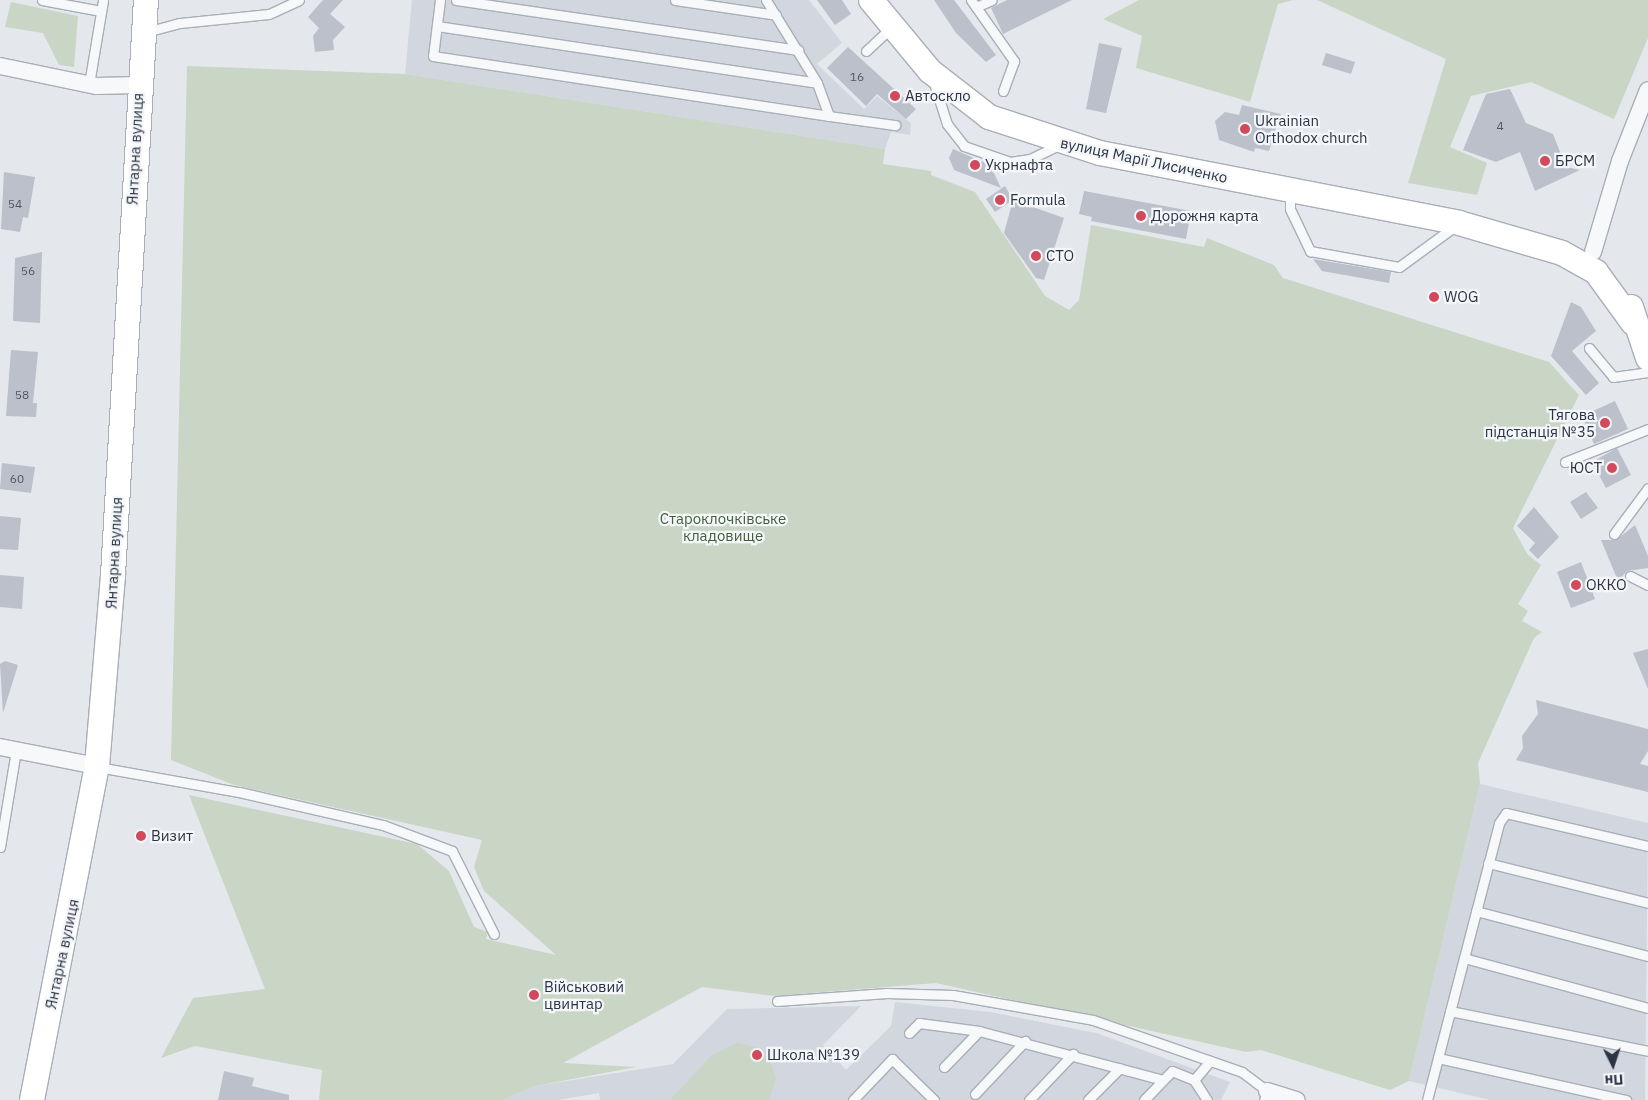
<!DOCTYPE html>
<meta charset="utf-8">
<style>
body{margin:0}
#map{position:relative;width:1648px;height:1100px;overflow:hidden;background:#e4e7ec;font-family:"IBM Plex Sans",sans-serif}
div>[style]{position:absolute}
.built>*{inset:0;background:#d2d6de}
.green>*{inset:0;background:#c9d6c5}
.building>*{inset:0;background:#bbc0ca}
.roads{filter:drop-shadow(1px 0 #a9aeb7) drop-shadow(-1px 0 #a9aeb7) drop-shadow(0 1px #a9aeb7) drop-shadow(0 -1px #a9aeb7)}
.service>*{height:9px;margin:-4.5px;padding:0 4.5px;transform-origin:4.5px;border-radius:4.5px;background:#f7f8fa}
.minor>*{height:16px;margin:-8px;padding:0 8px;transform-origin:8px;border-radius:8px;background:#f7f8fa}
.secondary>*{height:24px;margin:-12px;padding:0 12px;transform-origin:12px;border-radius:12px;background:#fff}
.dots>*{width:14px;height:14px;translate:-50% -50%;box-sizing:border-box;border:2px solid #f4f6f9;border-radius:50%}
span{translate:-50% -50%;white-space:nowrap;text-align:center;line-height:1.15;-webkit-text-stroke:4.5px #f4f6f9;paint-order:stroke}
.number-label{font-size:12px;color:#4f5766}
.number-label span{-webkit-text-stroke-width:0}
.poi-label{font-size:15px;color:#2b3445}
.left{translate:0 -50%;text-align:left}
.right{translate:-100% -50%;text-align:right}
.street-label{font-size:15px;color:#2b3445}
.park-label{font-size:15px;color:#3f6138}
.north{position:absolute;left:1588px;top:1040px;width:50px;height:50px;-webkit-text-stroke:4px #f4f6f9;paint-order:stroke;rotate:176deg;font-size:14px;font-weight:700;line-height:20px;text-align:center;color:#2b3445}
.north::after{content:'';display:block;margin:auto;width:18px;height:22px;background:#2b3445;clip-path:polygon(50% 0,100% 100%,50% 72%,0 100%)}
</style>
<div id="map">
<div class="built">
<div style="clip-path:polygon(412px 0,809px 0,842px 43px,817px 64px,864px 109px,877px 96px,911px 123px,910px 135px,891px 132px,885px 149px,405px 74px)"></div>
<div style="clip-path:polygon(1480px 784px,1648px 823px,1645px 1100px,1490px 1100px,1409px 1081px)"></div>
<div style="clip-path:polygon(895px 1002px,990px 1012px,1096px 1033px,1230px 1082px,1221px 1100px,600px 1100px,599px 1093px,558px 1100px,503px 1100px,535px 1086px,673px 1064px,727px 1009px,861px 1006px,823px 1045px,846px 1070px,891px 1026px)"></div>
</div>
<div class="green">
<div style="clip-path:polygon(1139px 0,1293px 0,1278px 4px,1250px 102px,1136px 68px,1142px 36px,1103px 19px)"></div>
<div style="clip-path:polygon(1317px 0,1648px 0,1648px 38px,1614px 119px,1531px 82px,1471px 96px,1450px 147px,1487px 163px,1477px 195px,1408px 183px,1446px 59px)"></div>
<div style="clip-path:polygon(11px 2px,78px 16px,74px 67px,59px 65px,43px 33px,5px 27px)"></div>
<div style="clip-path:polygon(187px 66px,405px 74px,885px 149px,883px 164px,931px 171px,931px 175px,975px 192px,1045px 296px,1069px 310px,1079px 300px,1091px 225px,1204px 247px,1207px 238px,1274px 265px,1283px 278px,1549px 362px,1579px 395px,1513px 528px,1528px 555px,1541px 565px,1518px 604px,1528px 611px,1522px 621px,1542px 632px,1534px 638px,1478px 763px,1480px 784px,1409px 1081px,1390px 1090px,1261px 1050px,1246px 1052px,936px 983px,774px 996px,702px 987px,563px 1063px,636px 1067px,535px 1086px,503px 1100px,319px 1100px,322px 1070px,195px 1046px,161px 1058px,193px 998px,265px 989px,189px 795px,417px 844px,449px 871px,474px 927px,488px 932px,486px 939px,556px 955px,484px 891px,474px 867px,482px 840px,234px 785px,171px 760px)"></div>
<div style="clip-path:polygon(737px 1043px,756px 1047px,770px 1060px,776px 1078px,769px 1100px,670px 1100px,712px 1055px)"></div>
</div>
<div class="building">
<div style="clip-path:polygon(323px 0,343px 0,330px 14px,345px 27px,333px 40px,334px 50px,315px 52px,313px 36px,319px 28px,308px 17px)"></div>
<div style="clip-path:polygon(817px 0,842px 0,851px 14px,835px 25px)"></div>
<div style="clip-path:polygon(934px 0,954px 0,996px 55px,986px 62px,956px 33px)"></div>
<div style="clip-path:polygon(1007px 0,1072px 0,1003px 34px,991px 8px)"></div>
<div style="clip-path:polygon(1099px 43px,1122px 48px,1106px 113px,1086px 109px)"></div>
<div style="clip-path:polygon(848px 47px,916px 109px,906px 119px,877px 94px,866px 106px,827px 68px)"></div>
<div style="clip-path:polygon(1326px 53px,1355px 62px,1351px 74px,1322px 65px)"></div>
<div style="clip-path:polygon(1510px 89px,1526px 123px,1553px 134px,1566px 167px,1580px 170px,1535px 191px,1520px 152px,1496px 162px,1463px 150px,1486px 94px)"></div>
<div style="clip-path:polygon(1242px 105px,1281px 114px,1269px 151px,1255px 148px,1254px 152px,1219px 140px,1215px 121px,1225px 112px,1239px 115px)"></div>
<div style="clip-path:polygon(953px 149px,990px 165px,1001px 188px,954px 170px,949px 158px)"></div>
<div style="clip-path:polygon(4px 172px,35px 177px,28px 218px,23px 217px,20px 232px,1px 229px)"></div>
<div style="clip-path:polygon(1005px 186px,1013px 200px,995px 212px,986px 199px)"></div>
<div style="clip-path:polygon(1084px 191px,1191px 211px,1186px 239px,1091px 221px,1092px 217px,1079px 214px)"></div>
<div style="clip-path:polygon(1013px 200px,1064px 218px,1044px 280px,1036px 278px,1004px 233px)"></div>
<div style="clip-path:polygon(42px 252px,40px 323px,13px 321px,15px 258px)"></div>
<div style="clip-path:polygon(1313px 259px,1391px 272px,1389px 283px,1322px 271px)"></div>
<div style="clip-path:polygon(1571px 302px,1581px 307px,1596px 331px,1572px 351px,1599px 383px,1586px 395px,1551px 356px)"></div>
<div style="clip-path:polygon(11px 350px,38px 352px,33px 403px,37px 403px,36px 417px,6px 416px)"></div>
<div style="clip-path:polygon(1615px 401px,1628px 429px,1594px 444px,1582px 416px)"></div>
<div style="clip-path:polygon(1617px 448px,1631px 475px,1606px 488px,1592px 462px)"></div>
<div style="clip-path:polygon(2px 463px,35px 467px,31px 493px,0 489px)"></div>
<div style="clip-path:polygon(1586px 492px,1598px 508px,1581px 519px,1570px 502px)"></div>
<div style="clip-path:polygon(1534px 507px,1559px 537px,1538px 559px,1529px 550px,1535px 543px,1517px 526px)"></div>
<div style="clip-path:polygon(0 516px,21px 518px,18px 550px,0 549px)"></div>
<div style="clip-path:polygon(1635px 525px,1648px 556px,1648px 568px,1627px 571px,1618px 581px,1601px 540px,1616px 540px)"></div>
<div style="clip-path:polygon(1581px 562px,1595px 599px,1571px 608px,1557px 572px)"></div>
<div style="clip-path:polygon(0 575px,24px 577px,22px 609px,0 607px)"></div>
<div style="clip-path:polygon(1648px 649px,1648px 689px,1633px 653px)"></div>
<div style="clip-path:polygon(5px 661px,18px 665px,3px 713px,0 664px)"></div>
<div style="clip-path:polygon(1536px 700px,1648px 729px,1648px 751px,1640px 764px,1648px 766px,1648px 792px,1516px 760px,1523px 748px,1522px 736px,1538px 714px)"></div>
<div style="clip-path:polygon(224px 1071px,254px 1078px,252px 1086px,289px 1095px,289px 1100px,218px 1100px)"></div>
</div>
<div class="roads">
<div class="service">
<div style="left:42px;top:0;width:60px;rotate:10.6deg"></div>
<div style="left:440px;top:0;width:56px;rotate:97.1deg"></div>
<div style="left:433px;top:56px;width:401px;rotate:8.6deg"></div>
<div style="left:456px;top:0;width:346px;rotate:8.3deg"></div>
<div style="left:675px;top:0;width:102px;rotate:8.4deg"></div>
<div style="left:766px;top:0;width:97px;rotate:58.4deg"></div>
<div style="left:817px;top:83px;width:35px;rotate:70deg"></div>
<div style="left:829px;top:116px;width:67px;rotate:7.8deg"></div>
<div style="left:971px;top:0;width:75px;rotate:54.8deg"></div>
<div style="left:1014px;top:61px;width:32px;rotate:110deg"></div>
<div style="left:976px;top:7px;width:17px;rotate:-24deg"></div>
<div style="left:437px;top:26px;width:384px;rotate:8.5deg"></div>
<div style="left:146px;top:32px;width:35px;rotate:-15deg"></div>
<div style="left:180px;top:23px;width:89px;rotate:-5.8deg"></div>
<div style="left:269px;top:14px;width:33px;rotate:-25deg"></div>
<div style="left:866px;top:51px;width:34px;rotate:-43deg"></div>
<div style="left:933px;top:80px;width:46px;rotate:72.3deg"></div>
<div style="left:947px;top:124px;width:28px;rotate:52deg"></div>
<div style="left:964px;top:146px;width:49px;rotate:19.2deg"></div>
<div style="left:1010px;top:162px;width:20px;rotate:-9deg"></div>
<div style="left:1030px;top:159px;width:34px;rotate:-26deg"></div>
<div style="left:89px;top:84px;width:85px;rotate:-80.5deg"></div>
<div style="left:1290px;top:191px;width:18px;rotate:90deg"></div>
<div style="left:1290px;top:209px;width:47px;rotate:64.5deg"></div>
<div style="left:1310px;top:251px;width:90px;rotate:10.2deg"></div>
<div style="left:1399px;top:267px;width:69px;rotate:-36.2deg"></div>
<div style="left:1589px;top:348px;width:38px;rotate:50deg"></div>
<div style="left:1613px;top:377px;width:35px;rotate:-8deg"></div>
<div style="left:1565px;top:462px;width:89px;rotate:-21.7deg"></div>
<div style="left:1614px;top:534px;width:57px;rotate:-53.5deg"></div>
<div style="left:1630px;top:576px;width:20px;rotate:27deg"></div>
<div style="left:98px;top:767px;width:143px;rotate:10.1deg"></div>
<div style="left:239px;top:792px;width:148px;rotate:12.9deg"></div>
<div style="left:383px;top:825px;width:74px;rotate:20.6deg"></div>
<div style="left:452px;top:851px;width:93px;rotate:63.2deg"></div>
<div style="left:0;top:847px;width:98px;rotate:-80.6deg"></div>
<div style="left:1488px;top:863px;width:165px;rotate:14deg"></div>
<div style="left:1476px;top:911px;width:178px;rotate:14.7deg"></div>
<div style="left:1464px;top:958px;width:191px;rotate:15.2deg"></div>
<div style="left:777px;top:1001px;width:110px;rotate:-4.2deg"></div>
<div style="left:887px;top:993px;width:66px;rotate:1.7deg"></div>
<div style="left:953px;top:995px;width:142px;rotate:10.1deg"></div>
<div style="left:1093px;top:1020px;width:158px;rotate:19.2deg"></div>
<div style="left:1242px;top:1072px;width:31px;rotate:37deg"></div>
<div style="left:1267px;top:1091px;width:9px;rotate:108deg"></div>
<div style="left:1450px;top:1011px;width:202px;rotate:11.4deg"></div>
<div style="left:909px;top:1033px;width:14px;rotate:-45deg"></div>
<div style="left:919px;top:1023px;width:61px;rotate:7.6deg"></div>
<div style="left:979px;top:1031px;width:190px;rotate:14.9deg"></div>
<div style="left:1438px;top:1058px;width:193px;rotate:12.6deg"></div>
<div style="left:944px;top:1067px;width:50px;rotate:-45.8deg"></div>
<div style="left:1194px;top:1080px;width:25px;rotate:-50deg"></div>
<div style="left:975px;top:1094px;width:73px;rotate:-46.7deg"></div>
<div style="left:853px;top:1100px;width:57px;rotate:-46.4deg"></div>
<div style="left:892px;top:1059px;width:59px;rotate:44.3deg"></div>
<div style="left:1029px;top:1100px;width:64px;rotate:-46.3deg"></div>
<div style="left:1088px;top:1100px;width:45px;rotate:-45deg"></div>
<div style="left:1144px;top:1100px;width:40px;rotate:-46deg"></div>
<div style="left:1172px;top:1071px;width:24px;rotate:22deg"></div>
<div style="left:1194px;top:1080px;width:24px;rotate:57deg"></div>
<div style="left:1427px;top:1100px;width:286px;rotate:-75.4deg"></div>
<div style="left:1499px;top:823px;width:12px;rotate:-55deg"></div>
<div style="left:1506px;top:813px;width:146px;rotate:13.1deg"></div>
</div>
<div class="minor">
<div style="left:0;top:66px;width:99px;rotate:11.7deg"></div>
<div style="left:97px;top:86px;width:41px;rotate:-1.4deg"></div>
<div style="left:1593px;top:252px;width:95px;rotate:-73.5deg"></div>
<div style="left:1620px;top:161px;width:76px;rotate:-68.5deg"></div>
<div style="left:0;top:747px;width:99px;rotate:11.1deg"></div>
<div style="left:1267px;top:1091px;width:31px;rotate:17deg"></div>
</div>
<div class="secondary">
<div style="left:871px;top:0;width:92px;rotate:50.3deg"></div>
<div style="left:930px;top:71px;width:75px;rotate:37.9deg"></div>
<div style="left:989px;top:117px;width:117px;rotate:18deg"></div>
<div style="left:1100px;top:153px;width:366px;rotate:11deg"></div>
<div style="left:1459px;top:223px;width:107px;rotate:16.2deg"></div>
<div style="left:1562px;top:253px;width:39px;rotate:29deg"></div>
<div style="left:1596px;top:272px;width:63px;rotate:54deg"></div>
<div style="left:1631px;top:307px;width:54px;rotate:71.6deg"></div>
<div style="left:32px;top:1100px;width:340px;rotate:-79deg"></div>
<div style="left:97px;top:766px;width:192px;rotate:-85.2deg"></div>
<div style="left:113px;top:575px;width:576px;rotate:-86.72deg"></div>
</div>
</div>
<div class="dots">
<div style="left:895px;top:96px;background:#d1495b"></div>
<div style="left:1245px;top:129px;background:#d1495b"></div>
<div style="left:1545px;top:161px;background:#d1495b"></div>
<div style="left:975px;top:165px;background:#d1495b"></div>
<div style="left:1000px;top:200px;background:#d1495b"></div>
<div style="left:1141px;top:216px;background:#d1495b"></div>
<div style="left:1036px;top:256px;background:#d1495b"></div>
<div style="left:1434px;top:297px;background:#d1495b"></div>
<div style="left:1605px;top:423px;background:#d1495b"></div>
<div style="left:1612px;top:468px;background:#d1495b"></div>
<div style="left:1576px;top:585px;background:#d1495b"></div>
<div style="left:141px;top:836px;background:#d1495b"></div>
<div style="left:534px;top:995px;background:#d1495b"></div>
<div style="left:757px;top:1055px;background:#d1495b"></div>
</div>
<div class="number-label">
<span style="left:857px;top:77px">16</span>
<span style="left:1500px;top:126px">4</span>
<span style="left:15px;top:204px">54</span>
<span style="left:28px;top:271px">56</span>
<span style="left:22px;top:395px">58</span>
<span style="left:17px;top:479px">60</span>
</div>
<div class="poi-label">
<span class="left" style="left:905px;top:96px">Автоскло</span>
<span class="left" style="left:1255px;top:129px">Ukrainian<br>Orthodox church</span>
<span class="left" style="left:1555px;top:161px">БРСМ</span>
<span class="left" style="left:985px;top:165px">Укрнафта</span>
<span class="left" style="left:1010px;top:200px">Formula</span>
<span class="left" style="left:1151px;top:216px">Дорожня карта</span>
<span class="left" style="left:1046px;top:256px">СТО</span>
<span class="left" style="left:1444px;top:297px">WOG</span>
<span class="right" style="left:1595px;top:423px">Тягова<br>пiдстанцiя №35</span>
<span class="right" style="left:1602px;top:468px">ЮСТ</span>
<span class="left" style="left:1586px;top:585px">ОККО</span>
<span class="left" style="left:151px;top:836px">Визит</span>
<span class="left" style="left:544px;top:995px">Військовий<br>цвинтар</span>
<span class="left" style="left:767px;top:1055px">Школа №139</span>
</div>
<div class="street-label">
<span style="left:135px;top:149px;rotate:-87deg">Янтарна вулиця</span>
<span style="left:1144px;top:160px;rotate:12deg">вулиця Марії Лисиченко</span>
<span style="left:114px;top:553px;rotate:-87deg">Янтарна вулиця</span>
<span style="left:62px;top:954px;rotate:-78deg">Янтарна вулиця</span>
</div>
<div class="park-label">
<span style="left:723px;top:527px">Староклочківське<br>кладовище</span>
</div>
<div class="north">Пн</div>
</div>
